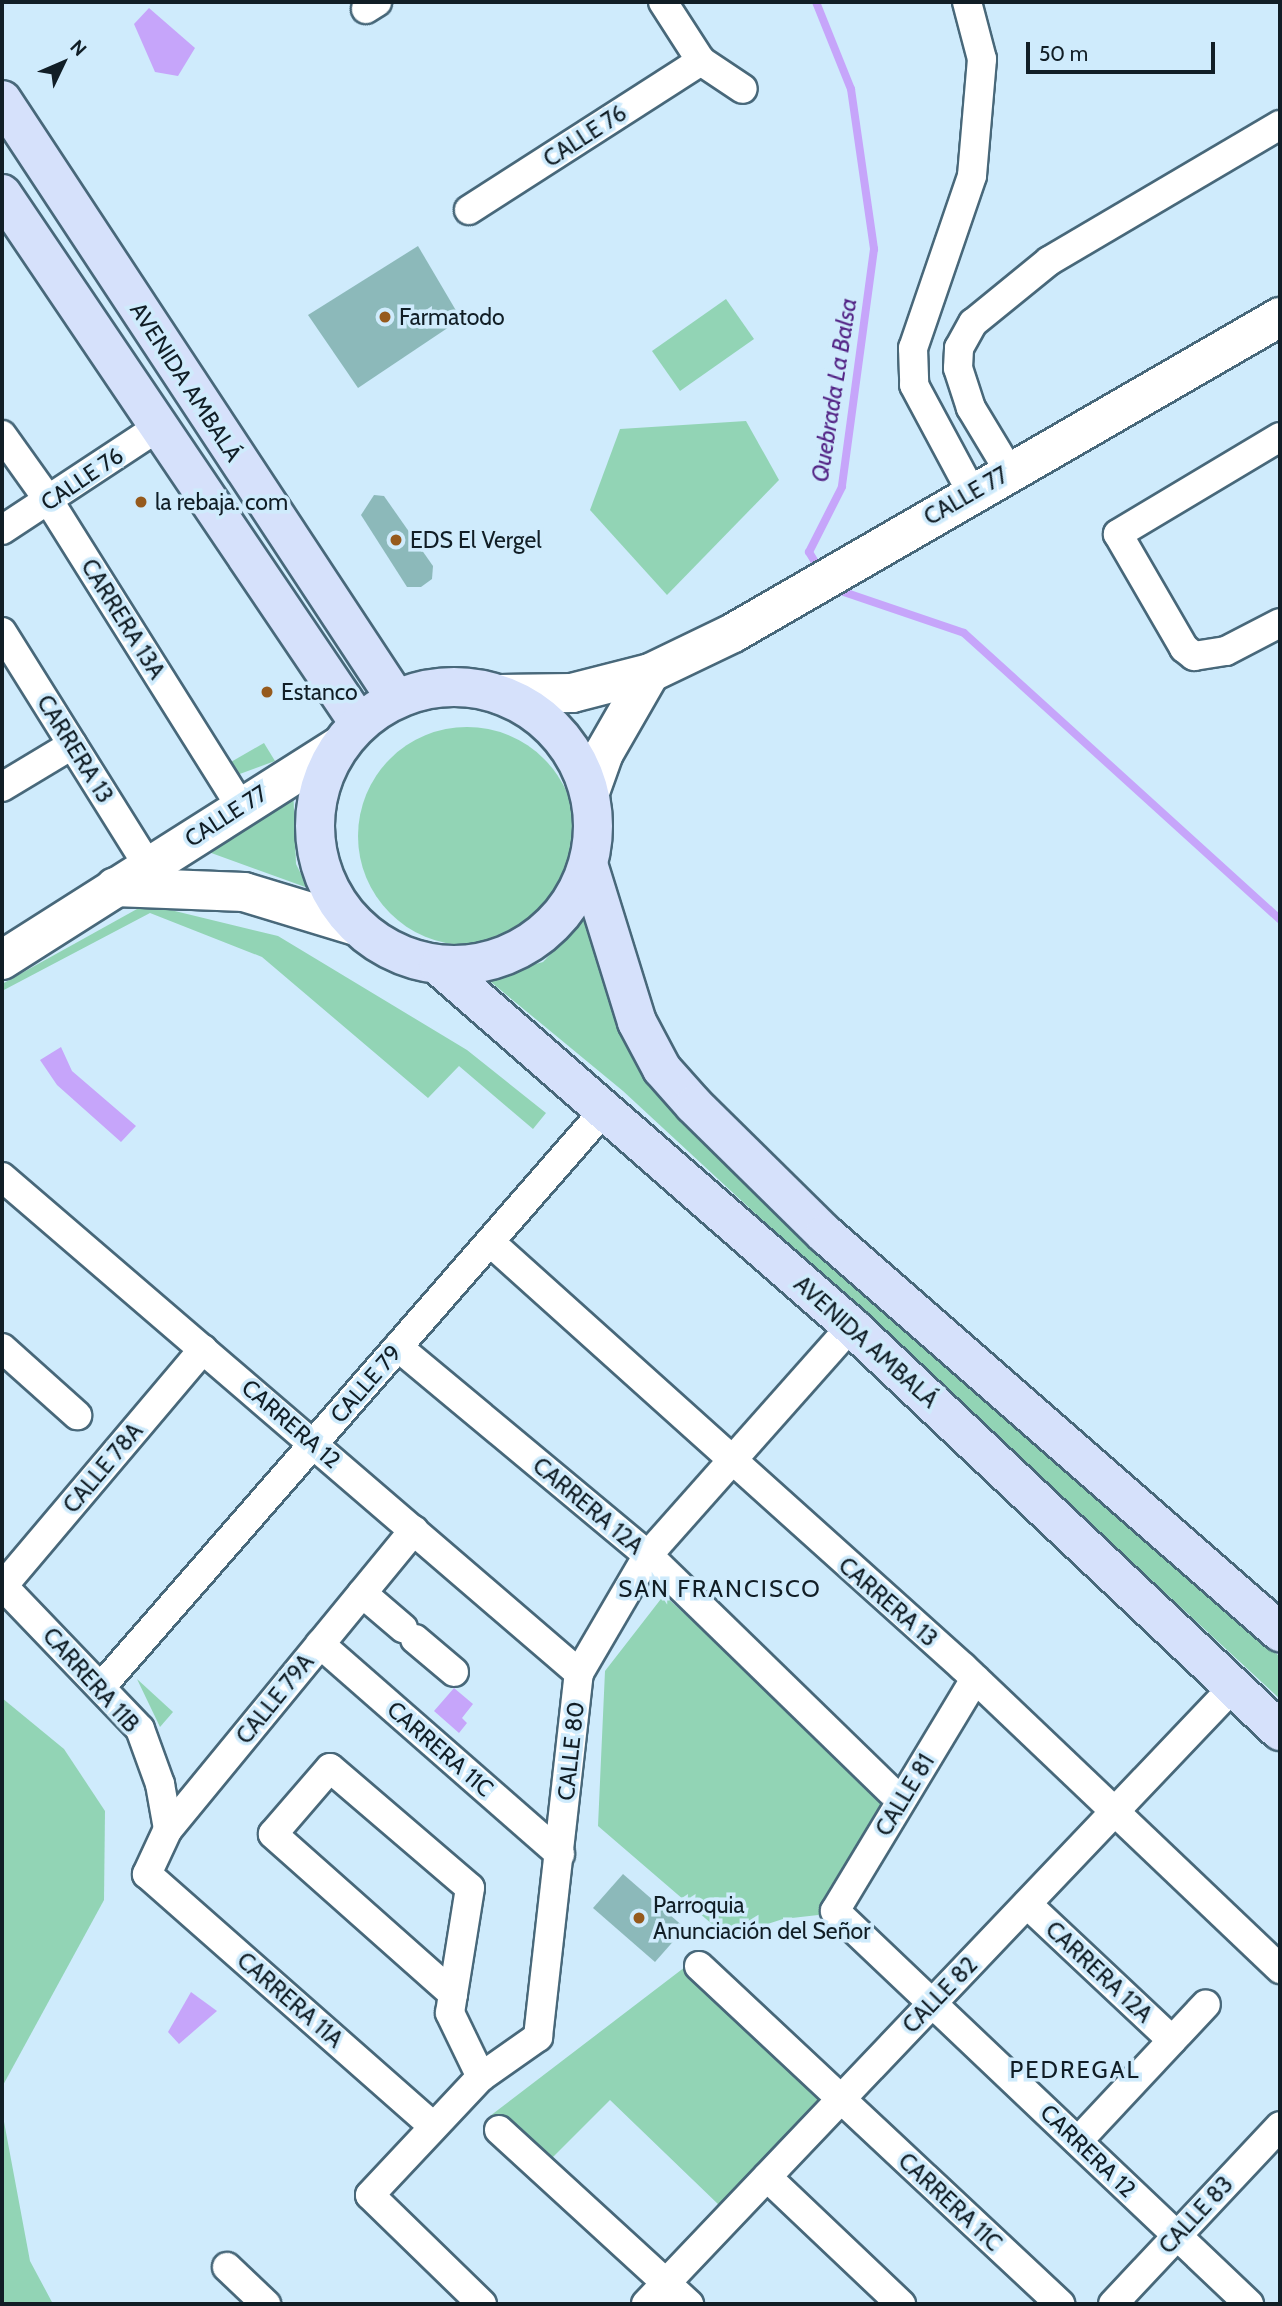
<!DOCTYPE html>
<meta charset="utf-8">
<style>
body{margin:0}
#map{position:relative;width:1282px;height:2306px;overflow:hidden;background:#cfebfc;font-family:Cabin,sans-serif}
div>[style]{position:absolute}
.green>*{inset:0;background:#92d4b5}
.round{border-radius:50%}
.water>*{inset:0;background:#c6a5fa}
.stream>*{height:8px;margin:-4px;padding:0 4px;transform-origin:4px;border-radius:4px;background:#c6a5fa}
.building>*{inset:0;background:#8cb9ba}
.roads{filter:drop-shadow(2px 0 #48687a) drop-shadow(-2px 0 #48687a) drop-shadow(0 2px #48687a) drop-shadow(0 -2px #48687a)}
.street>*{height:28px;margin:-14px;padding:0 14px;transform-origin:14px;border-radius:14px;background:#fff}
.secondary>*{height:38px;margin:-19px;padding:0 19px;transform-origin:19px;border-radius:19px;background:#fff}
.primary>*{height:38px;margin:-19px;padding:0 19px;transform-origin:19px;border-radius:19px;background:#d6e1fb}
.primary>.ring{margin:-19px;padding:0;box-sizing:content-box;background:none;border:38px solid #d6e1fb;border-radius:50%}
.dots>*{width:19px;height:19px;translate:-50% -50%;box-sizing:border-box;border:4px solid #cfebfc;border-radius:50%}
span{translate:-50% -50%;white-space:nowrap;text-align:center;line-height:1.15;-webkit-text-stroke:7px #cfebfc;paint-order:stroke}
.street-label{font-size:23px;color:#111e26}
.poi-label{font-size:23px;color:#111e26}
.left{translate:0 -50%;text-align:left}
.water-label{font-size:24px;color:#542586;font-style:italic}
.neighbourhood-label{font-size:24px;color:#111e26;letter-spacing:2px}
.frame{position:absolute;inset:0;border:4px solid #111e26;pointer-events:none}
.north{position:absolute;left:28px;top:28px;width:70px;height:70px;-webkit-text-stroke:5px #cfebfc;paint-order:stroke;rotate:46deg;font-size:19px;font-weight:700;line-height:28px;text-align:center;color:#111e26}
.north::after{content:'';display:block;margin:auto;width:24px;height:32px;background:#111e26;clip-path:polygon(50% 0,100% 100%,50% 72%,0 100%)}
.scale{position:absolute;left:1026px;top:42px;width:189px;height:32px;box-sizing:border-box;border:4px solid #111e26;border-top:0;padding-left:9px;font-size:21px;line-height:24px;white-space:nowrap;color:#111e26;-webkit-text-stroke:5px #cfebfc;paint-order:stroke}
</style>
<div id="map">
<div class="green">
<div style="clip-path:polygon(726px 299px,754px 339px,680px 391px,652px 351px)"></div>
<div style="clip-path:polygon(746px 421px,779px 480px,667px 595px,590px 510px,620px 429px)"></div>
<div class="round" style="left:358px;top:727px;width:218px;height:218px"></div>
<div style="clip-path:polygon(264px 743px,275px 761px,237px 775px,224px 766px)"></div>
<div style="clip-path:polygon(293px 783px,296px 864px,308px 888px,203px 850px)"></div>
<div style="clip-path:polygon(146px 904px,278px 936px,467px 1050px,546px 1113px,533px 1129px,459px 1066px,428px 1098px,262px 957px,150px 913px,2px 991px,2px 984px)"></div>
<div style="clip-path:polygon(584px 919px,646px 1073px,1280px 1657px,1280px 1699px,623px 1091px,486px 978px,543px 962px)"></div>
<div style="clip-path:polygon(664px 1595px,898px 1809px,827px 1914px,783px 1919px,727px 1937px,598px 1826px,605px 1671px)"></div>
<div style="clip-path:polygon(137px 1679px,173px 1712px,160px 1727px)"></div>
<div style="clip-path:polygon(2px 1698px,64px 1749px,105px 1811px,104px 1900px,2px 2087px)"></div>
<div style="clip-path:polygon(685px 1967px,828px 2098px,720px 2206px,610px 2100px,546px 2164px,490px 2116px)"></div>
<div style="clip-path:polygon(2px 2111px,30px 2261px,53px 2304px,2px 2304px)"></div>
</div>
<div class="water">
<div style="clip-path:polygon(149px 8px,195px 48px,178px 76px,155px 72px,134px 24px)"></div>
<div style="clip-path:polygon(61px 1047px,72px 1071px,136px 1126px,121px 1142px,57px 1085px,40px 1060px)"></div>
<div style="clip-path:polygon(454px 1688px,473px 1704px,462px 1718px,467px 1723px,459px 1733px,434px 1711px)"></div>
<div style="clip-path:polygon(191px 1992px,217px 2011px,179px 2044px,168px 2032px)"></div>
</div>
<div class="stream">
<div style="left:816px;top:2px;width:94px;rotate:68.1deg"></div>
<div style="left:851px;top:89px;width:162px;rotate:81.8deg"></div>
<div style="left:874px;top:249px;width:240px;rotate:97.7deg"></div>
<div style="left:842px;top:487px;width:73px;rotate:116.9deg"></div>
<div style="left:809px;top:552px;width:23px;rotate:59deg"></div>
<div style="left:832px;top:588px;width:139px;rotate:18.8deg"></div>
<div style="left:964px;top:633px;width:427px;rotate:42.2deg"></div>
</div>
<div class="building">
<div style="clip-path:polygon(418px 246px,461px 319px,358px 388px,308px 315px)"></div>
<div style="clip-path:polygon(374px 495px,384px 496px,433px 566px,432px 579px,421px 587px,407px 587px,361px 515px)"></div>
<div style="clip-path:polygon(623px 1874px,685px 1928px,655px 1962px,593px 1908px)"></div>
</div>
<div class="roads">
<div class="street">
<div style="left:663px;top:2px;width:70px;rotate:57.2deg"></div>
<div style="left:701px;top:61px;width:50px;rotate:33.7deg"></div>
<div style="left:967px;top:2px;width:59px;rotate:75.3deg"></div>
<div style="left:982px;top:59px;width:117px;rotate:94.9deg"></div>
<div style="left:972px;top:176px;width:182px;rotate:108.9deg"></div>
<div style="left:913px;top:348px;width:37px;rotate:88deg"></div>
<div style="left:914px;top:385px;width:123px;rotate:61.8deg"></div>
<div style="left:366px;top:9px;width:13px;rotate:-32deg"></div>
<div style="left:469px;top:210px;width:276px;rotate:-32.7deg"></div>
<div style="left:2px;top:435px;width:81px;rotate:54.5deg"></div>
<div style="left:49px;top:501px;width:360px;rotate:57.9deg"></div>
<div style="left:1280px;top:437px;width:189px;rotate:149.1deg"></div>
<div style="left:1118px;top:534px;width:132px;rotate:59.9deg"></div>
<div style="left:1184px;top:648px;width:13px;rotate:39deg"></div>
<div style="left:1194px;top:656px;width:32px;rotate:-9deg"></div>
<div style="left:1226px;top:651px;width:61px;rotate:-27.4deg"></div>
<div style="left:1009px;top:471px;width:74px;rotate:-121.1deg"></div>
<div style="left:971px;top:408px;width:42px;rotate:-108deg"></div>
<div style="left:958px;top:368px;width:20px;rotate:-87deg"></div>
<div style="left:959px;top:348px;width:29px;rotate:-61deg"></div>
<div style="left:973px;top:323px;width:98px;rotate:-39.2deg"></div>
<div style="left:1049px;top:261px;width:268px;rotate:-30.5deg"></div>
<div style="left:2px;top:530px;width:189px;rotate:-33.4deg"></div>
<div style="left:2px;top:632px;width:276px;rotate:58deg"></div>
<div style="left:2px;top:787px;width:82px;rotate:-31deg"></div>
<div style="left:2px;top:1177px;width:761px;rotate:40.68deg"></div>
<div style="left:490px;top:1242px;width:636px;rotate:41.94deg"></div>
<div style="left:963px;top:1667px;width:438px;rotate:43.6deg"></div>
<div style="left:398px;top:1347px;width:325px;rotate:39.8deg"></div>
<div style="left:648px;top:1555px;width:339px;rotate:44.2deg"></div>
<div style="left:2px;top:1348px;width:101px;rotate:41.8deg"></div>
<div style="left:414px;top:1530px;width:387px;rotate:129.4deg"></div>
<div style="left:168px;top:1829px;width:50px;rotate:115deg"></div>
<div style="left:147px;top:1874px;width:380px;rotate:41.4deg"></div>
<div style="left:2px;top:1585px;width:199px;rotate:46.2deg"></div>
<div style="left:140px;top:1729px;width:59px;rotate:70deg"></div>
<div style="left:160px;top:1784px;width:46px;rotate:79.9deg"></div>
<div style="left:3px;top:1586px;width:310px;rotate:-49.8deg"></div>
<div style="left:362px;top:1593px;width:54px;rotate:40.5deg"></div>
<div style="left:415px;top:1639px;width:51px;rotate:40.2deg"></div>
<div style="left:320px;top:1644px;width:319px;rotate:41.2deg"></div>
<div style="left:975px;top:1679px;width:271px;rotate:121.1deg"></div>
<div style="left:835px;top:1911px;width:571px;rotate:43.51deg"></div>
<div style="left:102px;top:1686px;width:760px;rotate:-48.89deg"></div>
<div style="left:1027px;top:1904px;width:199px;rotate:43.2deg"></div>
<div style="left:699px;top:1966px;width:495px;rotate:43.1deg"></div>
<div style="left:453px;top:1994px;width:241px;rotate:-138.4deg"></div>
<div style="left:273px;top:1834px;width:87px;rotate:-49.2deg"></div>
<div style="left:330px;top:1768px;width:184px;rotate:40.6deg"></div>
<div style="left:470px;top:1888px;width:107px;rotate:99.1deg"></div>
<div style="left:453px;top:1994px;width:19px;rotate:99deg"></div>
<div style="left:450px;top:2013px;width:71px;rotate:64.2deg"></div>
<div style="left:499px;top:2130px;width:258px;rotate:42.5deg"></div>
<div style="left:1078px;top:2141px;width:187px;rotate:-46.9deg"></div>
<div style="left:767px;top:2177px;width:185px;rotate:43.5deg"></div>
<div style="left:227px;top:2267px;width:54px;rotate:43.5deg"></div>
<div style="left:482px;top:2304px;width:156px;rotate:-135.8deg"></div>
<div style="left:370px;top:2195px;width:162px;rotate:-46.8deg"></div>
<div style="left:481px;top:2077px;width:70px;rotate:-35.1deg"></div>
<div style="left:538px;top:2037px;width:366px;rotate:-83.6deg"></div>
<div style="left:579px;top:1673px;width:137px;rotate:-59.7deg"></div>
<div style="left:648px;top:1555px;width:306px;rotate:-48.4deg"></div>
<div style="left:646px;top:2304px;width:854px;rotate:-46.42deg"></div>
<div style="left:1113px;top:2304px;width:244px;rotate:-46.8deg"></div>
</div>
<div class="secondary">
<div style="left:499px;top:694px;width:73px;rotate:-0.8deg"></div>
<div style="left:572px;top:693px;width:81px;rotate:-14.4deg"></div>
<div style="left:650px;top:673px;width:92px;rotate:-25.7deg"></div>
<div style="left:733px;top:633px;width:632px;rotate:-30.01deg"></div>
<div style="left:590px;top:792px;width:41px;rotate:-70.3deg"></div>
<div style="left:604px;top:753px;width:92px;rotate:-60.1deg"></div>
<div style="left:115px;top:887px;width:129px;rotate:2.2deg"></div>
<div style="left:244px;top:892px;width:117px;rotate:16.9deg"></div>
<div style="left:2px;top:960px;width:398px;rotate:-32.4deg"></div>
</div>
<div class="primary">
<div style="left:2px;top:100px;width:717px;rotate:56.66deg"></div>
<div style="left:2px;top:194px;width:638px;rotate:55.99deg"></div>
<div class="ring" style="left:315px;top:687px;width:240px;height:240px"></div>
<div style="left:589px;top:867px;width:162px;rotate:72.8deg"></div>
<div style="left:637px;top:1022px;width:53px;rotate:62deg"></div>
<div style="left:662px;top:1069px;width:48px;rotate:48.4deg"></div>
<div style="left:694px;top:1105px;width:184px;rotate:44.6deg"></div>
<div style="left:825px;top:1234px;width:605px;rotate:41.18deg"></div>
<div style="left:439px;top:966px;width:547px;rotate:41.15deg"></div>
<div style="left:851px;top:1326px;width:590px;rotate:43.35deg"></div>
</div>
</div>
<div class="dots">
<div style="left:385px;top:317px;background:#965a1d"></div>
<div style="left:141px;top:502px;background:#965a1d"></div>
<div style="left:396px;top:540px;background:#965a1d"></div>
<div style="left:267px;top:692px;background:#965a1d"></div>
<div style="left:639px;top:1918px;background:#965a1d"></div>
</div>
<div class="street-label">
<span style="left:585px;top:136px;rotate:-33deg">CALLE 76</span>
<span style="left:186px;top:382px;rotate:57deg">AVENIDA AMBALÁ</span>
<span style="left:82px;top:479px;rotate:-34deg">CALLE 76</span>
<span style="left:966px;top:496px;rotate:-30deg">CALLE 77</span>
<span style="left:123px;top:619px;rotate:58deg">CARRERA 13A</span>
<span style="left:75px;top:749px;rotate:58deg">CARRERA 13</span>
<span style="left:226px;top:816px;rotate:-33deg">CALLE 77</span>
<span style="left:866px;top:1342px;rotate:42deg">AVENIDA AMBALÁ</span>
<span style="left:366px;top:1384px;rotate:-49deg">CALLE 79</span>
<span style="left:291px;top:1424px;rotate:41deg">CARRERA 12</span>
<span style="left:103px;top:1468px;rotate:-50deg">CALLE 78A</span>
<span style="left:588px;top:1506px;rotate:40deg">CARRERA 12A</span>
<span style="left:888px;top:1602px;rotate:41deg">CARRERA 13</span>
<span style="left:91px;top:1680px;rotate:48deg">CARRERA 11B</span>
<span style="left:275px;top:1699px;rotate:-51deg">CALLE 79A</span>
<span style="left:440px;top:1749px;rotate:41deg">CARRERA 11C</span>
<span style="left:571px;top:1751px;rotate:-84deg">CALLE 80</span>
<span style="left:905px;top:1795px;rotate:-59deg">CALLE 81</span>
<span style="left:1099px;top:1972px;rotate:43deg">CARRERA 12A</span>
<span style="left:940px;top:1995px;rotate:-46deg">CALLE 82</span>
<span style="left:290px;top:2000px;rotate:41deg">CARRERA 11A</span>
<span style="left:1088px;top:2151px;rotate:44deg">CARRERA 12</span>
<span style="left:950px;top:2202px;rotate:43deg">CARRERA 11C</span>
<span style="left:1196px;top:2215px;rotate:-47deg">CALLE 83</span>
</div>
<div class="poi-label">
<span class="left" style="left:399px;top:317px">Farmatodo</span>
<span class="left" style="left:155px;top:502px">la rebaja. com</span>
<span class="left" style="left:410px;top:540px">EDS El Vergel</span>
<span class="left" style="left:281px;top:692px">Estanco</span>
<span class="left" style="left:653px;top:1918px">Parroquia<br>Anunciación del Señor</span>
</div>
<div class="water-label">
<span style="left:834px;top:390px;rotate:-81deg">Quebrada La Balsa</span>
</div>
<div class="neighbourhood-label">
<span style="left:720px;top:1589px">SAN FRANCISCO</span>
<span style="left:1075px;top:2070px">PEDREGAL</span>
</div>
<div class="frame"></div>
<div class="north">N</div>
<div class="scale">50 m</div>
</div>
